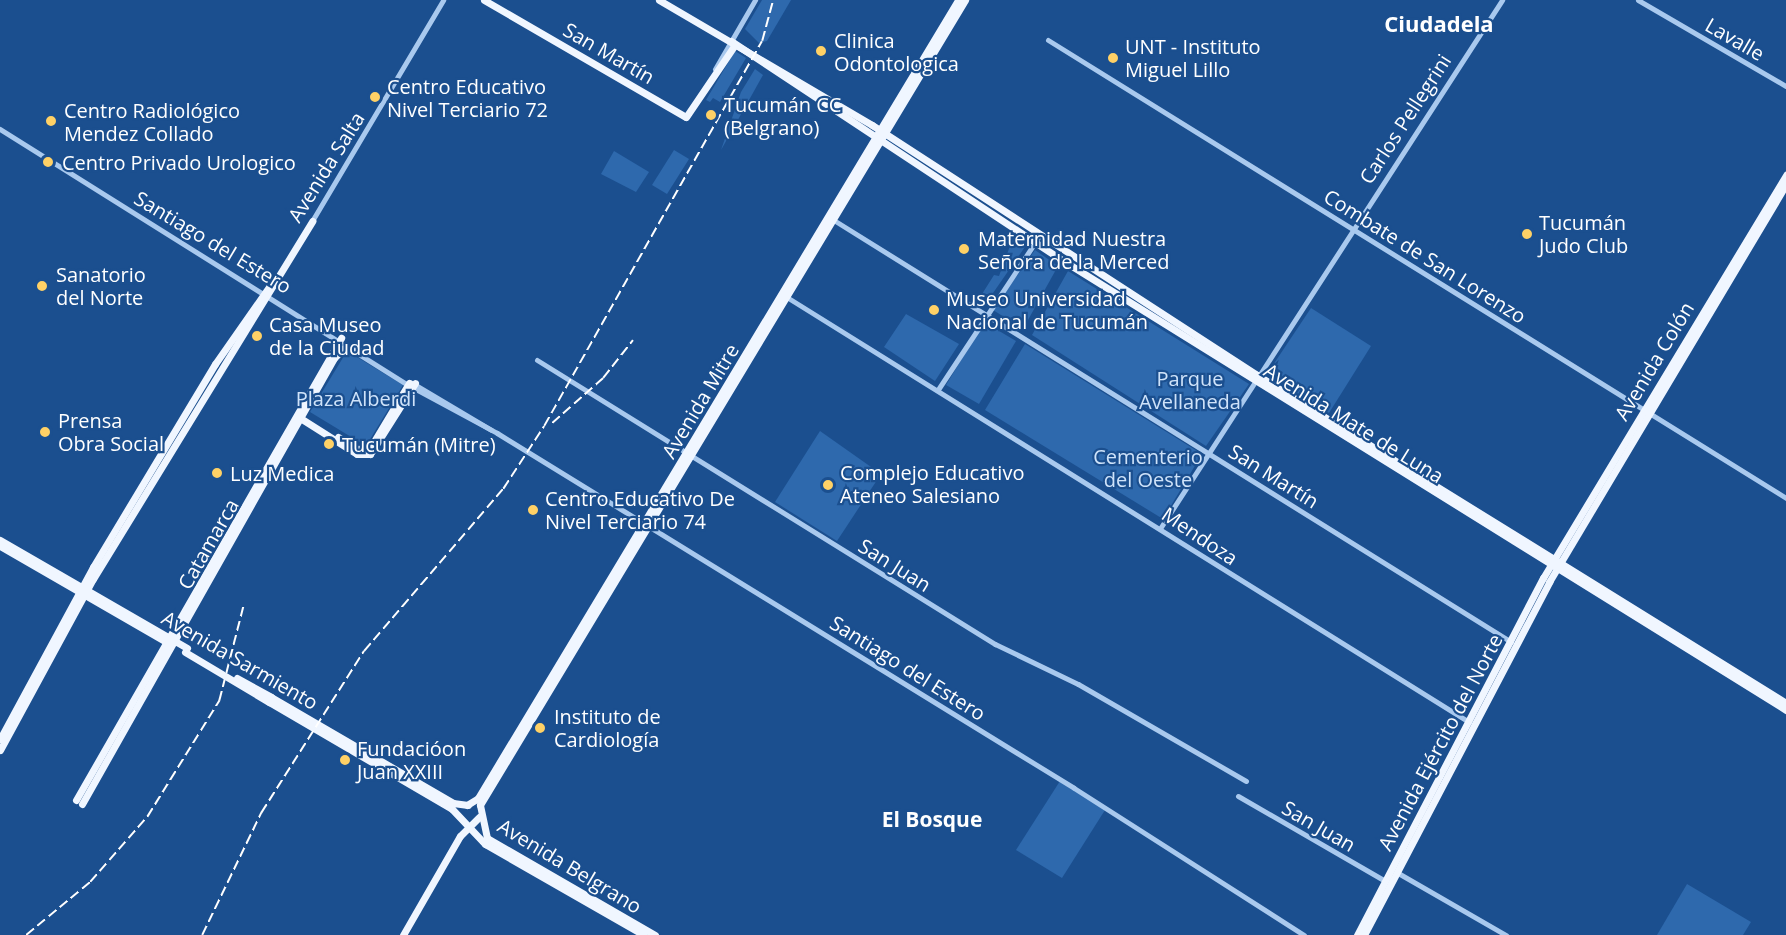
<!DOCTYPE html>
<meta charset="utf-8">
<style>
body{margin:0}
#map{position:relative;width:1786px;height:935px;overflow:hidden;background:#1b4f8f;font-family:"Open Sans",sans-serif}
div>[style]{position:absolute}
.green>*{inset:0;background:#2e69ad}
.minor>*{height:5px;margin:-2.5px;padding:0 2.5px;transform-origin:2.5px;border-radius:2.5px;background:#a9c9ee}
.major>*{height:7px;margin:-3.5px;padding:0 3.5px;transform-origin:3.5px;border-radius:3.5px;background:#f0f6ff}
.rail>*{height:1.5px;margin-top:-0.75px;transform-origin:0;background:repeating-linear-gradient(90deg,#fff 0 10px,transparent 0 14.5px)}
.major-bridge>*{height:7px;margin:-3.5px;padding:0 3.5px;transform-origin:3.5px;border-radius:3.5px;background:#f0f6ff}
.dots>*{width:16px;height:16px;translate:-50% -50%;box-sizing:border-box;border:3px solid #1b4f8f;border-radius:50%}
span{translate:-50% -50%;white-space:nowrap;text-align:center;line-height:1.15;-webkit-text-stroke:4.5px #1b4f8f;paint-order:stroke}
.street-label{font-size:20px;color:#fff}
.poi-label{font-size:20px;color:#fff}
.left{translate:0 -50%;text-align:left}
.park-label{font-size:20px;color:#cfe3fa}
.neighbourhood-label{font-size:21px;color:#fff;font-weight:700}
.quarter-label{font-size:22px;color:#fff;font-weight:700}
</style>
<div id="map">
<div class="green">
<div style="clip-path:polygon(762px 0,791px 0,767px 41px,759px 43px,745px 29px)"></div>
<div style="clip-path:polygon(735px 51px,746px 58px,720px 102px,713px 98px,710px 102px,706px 100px)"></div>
<div style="clip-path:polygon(755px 69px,763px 75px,721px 150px,741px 92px)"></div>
<div style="clip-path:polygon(674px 150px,689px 159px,667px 194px,652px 185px)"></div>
<div style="clip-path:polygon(614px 151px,649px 172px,636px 192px,601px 174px)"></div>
<div style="clip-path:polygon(1014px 235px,1027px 244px,984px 306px,977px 302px,994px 275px,999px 276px)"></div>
<div style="clip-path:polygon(1035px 250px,1058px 266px,1023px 329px,993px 310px)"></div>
<div style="clip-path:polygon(1068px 271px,1249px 384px,1206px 446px,1032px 335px)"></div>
<div style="clip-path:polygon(1311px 308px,1371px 346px,1329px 413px,1267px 374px)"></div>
<div style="clip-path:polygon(906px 314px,959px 344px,935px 381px,884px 347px)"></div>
<div style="clip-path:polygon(984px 322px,1016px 341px,979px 404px,946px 385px)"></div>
<div style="clip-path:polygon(1025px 344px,1202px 454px,1163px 519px,985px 410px)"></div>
<div style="clip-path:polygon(347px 351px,403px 385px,366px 446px,310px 412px)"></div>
<div style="clip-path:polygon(820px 431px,881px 474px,837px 541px,775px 502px)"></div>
<div style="clip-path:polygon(1060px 781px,1105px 810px,1062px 878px,1016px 850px)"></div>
<div style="clip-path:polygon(1687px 884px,1751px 922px,1743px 935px,1657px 935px)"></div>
</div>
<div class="minor">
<div style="left:1638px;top:0;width:171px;rotate:30.2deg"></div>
<div style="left:1048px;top:40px;width:869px;rotate:31.82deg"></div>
<div style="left:715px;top:69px;width:80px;rotate:-59.9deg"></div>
<div style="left:0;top:129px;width:486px;rotate:32.1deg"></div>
<div style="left:412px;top:387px;width:97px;rotate:28.4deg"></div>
<div style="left:497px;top:433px;width:677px;rotate:31.6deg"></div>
<div style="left:1074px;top:788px;width:273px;rotate:32.6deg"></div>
<div style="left:832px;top:219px;width:800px;rotate:31.92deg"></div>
<div style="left:312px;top:221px;width:257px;rotate:-59.3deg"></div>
<div style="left:785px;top:296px;width:806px;rotate:31.91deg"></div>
<div style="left:537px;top:360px;width:539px;rotate:31.8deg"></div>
<div style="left:995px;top:644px;width:92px;rotate:25.7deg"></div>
<div style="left:1078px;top:684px;width:194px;rotate:30deg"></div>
<div style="left:412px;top:383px;width:92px;rotate:30.7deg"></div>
<div style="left:939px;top:388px;width:183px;rotate:-56.6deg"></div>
<div style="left:1161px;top:527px;width:628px;rotate:-57.09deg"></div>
<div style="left:1238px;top:796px;width:170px;rotate:30deg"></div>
<div style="left:1398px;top:873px;width:125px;rotate:29.9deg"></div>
</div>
<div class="major">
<div style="left:484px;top:0;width:233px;rotate:30.1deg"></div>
<div style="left:686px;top:117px;width:86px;rotate:-55.9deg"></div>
<div style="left:659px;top:0;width:247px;rotate:30.4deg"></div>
<div style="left:872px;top:125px;width:459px;rotate:33deg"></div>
<div style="left:1257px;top:375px;width:622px;rotate:31.8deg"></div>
<div style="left:731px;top:41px;width:403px;rotate:33.5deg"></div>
<div style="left:1067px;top:263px;width:847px;rotate:31.87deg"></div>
<div style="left:297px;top:416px;width:71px;rotate:32.3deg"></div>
<div style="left:357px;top:454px;width:13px"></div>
<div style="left:370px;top:454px;width:84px;rotate:-57.6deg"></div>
<div style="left:338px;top:437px;width:22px;rotate:32deg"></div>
<div style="left:357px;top:449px;width:13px;rotate:-4deg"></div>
<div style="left:370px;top:448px;width:76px;rotate:-59deg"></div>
<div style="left:0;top:540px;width:216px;rotate:30deg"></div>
<div style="left:0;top:546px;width:192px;rotate:30deg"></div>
<div style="left:271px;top:697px;width:211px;rotate:30.2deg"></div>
<div style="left:453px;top:803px;width:15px;rotate:8deg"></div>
<div style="left:269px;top:702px;width:212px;rotate:30.3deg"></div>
<div style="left:452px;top:809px;width:48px;rotate:46.7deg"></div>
<div style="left:485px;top:844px;width:183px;rotate:29.8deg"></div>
<div style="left:0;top:739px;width:196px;rotate:-61.6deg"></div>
<div style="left:93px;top:567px;width:237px;rotate:-59deg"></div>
<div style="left:215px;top:364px;width:94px;rotate:-55deg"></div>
<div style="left:0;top:750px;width:195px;rotate:-61.5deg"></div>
<div style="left:93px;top:579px;width:420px;rotate:-58.5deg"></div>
<div style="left:76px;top:800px;width:533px;rotate:-60.16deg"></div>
<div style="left:82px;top:804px;width:512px;rotate:-60.53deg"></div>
<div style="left:334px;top:358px;width:13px;rotate:-45deg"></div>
<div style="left:343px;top:349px;width:15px;rotate:4deg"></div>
<div style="left:467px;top:805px;width:13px;rotate:-32deg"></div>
<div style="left:478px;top:798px;width:931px;rotate:-58.97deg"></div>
<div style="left:403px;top:935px;width:114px;rotate:-60.1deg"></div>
<div style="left:460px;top:836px;width:27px;rotate:-45deg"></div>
<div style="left:655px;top:935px;width:194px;rotate:-150deg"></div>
<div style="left:487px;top:838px;width:34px;rotate:-102deg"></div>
<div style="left:480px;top:805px;width:940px;rotate:-58.93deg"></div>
<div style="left:1357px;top:935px;width:403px;rotate:-62.5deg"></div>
<div style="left:1543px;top:578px;width:471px;rotate:-58.9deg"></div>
<div style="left:1364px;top:935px;width:399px;rotate:-62.3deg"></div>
<div style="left:1549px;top:582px;width:462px;rotate:-59.2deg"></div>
</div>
<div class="rail">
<div style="left:552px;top:423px;width:68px;rotate:-41.4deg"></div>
<div style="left:603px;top:378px;width:48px;rotate:-51.7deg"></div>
<div style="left:26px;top:935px;width:83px;rotate:-39.6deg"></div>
<div style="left:90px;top:882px;width:86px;rotate:-48.8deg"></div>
<div style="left:147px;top:817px;width:137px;rotate:-58.2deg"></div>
<div style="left:219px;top:701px;width:101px;rotate:-75.7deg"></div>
<div style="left:202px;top:935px;width:136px;rotate:-64.2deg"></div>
<div style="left:261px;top:813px;width:192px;rotate:-57.6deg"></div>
<div style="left:364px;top:651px;width:213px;rotate:-49.4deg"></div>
<div style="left:503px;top:489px;width:75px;rotate:-56.9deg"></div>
<div style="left:544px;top:426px;width:442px;rotate:-60.5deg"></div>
<div style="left:762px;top:41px;width:42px;rotate:-75deg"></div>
</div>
<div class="major-bridge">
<div style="left:185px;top:652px;width:98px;rotate:30.8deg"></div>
<div style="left:237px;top:678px;width:39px;rotate:29deg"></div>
</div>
<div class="dots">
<div style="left:821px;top:51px;background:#ffd166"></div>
<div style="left:1113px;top:58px;background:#ffd166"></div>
<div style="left:375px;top:97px;background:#ffd166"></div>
<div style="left:711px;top:115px;background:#ffd166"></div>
<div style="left:51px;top:121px;background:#ffd166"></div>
<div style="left:48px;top:162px;background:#ffd166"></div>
<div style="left:1527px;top:234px;background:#ffd166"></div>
<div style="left:964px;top:249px;background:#ffd166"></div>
<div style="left:42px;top:286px;background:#ffd166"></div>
<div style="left:934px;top:310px;background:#ffd166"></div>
<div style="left:257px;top:336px;background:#ffd166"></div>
<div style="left:45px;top:432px;background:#ffd166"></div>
<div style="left:329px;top:444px;background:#ffd166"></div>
<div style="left:217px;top:473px;background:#ffd166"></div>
<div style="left:828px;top:485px;background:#ffd166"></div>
<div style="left:533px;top:510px;background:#ffd166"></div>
<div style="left:540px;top:728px;background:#ffd166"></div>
<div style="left:345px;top:760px;background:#ffd166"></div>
</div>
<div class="street-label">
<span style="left:1735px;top:39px;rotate:30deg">Lavalle</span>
<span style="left:609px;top:53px;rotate:30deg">San Martín</span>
<span style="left:1405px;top:119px;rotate:-57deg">Carlos Pellegrini</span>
<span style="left:326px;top:167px;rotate:-58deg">Avenida Salta</span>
<span style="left:213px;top:242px;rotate:31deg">Santiago del Estero</span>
<span style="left:1425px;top:256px;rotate:32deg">Combate de San Lorenzo</span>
<span style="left:1654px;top:361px;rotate:-59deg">Avenida Colón</span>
<span style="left:700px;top:401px;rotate:-59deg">Avenida Mitre</span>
<span style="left:1354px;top:423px;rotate:32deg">Avenida Mate de Luna</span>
<span style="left:1274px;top:476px;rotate:32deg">San Martín</span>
<span style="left:1200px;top:536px;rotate:34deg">Mendoza</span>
<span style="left:208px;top:544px;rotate:-60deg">Catamarca</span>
<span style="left:895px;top:565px;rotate:32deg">San Juan</span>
<span style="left:240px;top:660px;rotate:30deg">Avenida Sarmiento</span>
<span style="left:908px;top:668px;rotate:32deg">Santiago del Estero</span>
<span style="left:1440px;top:742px;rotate:-62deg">Avenida Ejército del Norte</span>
<span style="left:1319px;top:826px;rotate:30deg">San Juan</span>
<span style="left:570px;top:866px;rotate:31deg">Avenida Belgrano</span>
</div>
<div class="poi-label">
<span class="left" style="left:834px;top:52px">Clinica<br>Odontologica</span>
<span class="left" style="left:1125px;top:58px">UNT - Instituto<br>Miguel Lillo</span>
<span class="left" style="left:387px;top:98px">Centro Educativo<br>Nivel Terciario 72</span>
<span class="left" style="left:724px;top:116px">Tucumán CC<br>(Belgrano)</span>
<span class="left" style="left:64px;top:122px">Centro Radiológico<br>Mendez Collado</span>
<span class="left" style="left:62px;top:162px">Centro Privado Urologico</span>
<span class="left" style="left:1539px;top:234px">Tucumán<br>Judo Club</span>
<span class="left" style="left:978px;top:250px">Maternidad Nuestra<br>Señora de la Merced</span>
<span class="left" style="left:56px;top:286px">Sanatorio<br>del Norte</span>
<span class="left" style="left:946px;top:310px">Museo Universidad<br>Nacional de Tucumán</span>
<span class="left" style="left:269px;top:336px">Casa Museo<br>de la Ciudad</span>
<span class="left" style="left:58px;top:432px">Prensa<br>Obra Social</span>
<span class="left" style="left:342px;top:444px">Tucumán (Mitre)</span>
<span class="left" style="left:230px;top:473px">Luz Medica</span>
<span class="left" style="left:840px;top:484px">Complejo Educativo<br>Ateneo Salesiano</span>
<span class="left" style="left:545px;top:510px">Centro Educativo De<br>Nivel Terciario 74</span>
<span class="left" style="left:554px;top:728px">Instituto de<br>Cardiología</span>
<span class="left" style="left:357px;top:760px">Fundacióon<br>Juan XXIII</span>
</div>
<div class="park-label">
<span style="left:1190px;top:390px">Parque<br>Avellaneda</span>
<span style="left:356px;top:398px">Plaza Alberdi</span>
<span style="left:1148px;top:468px">Cementerio<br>del Oeste</span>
</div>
<div class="neighbourhood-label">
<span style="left:932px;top:819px">El Bosque</span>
</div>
<div class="quarter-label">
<span style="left:1439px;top:24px">Ciudadela</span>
</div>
</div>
